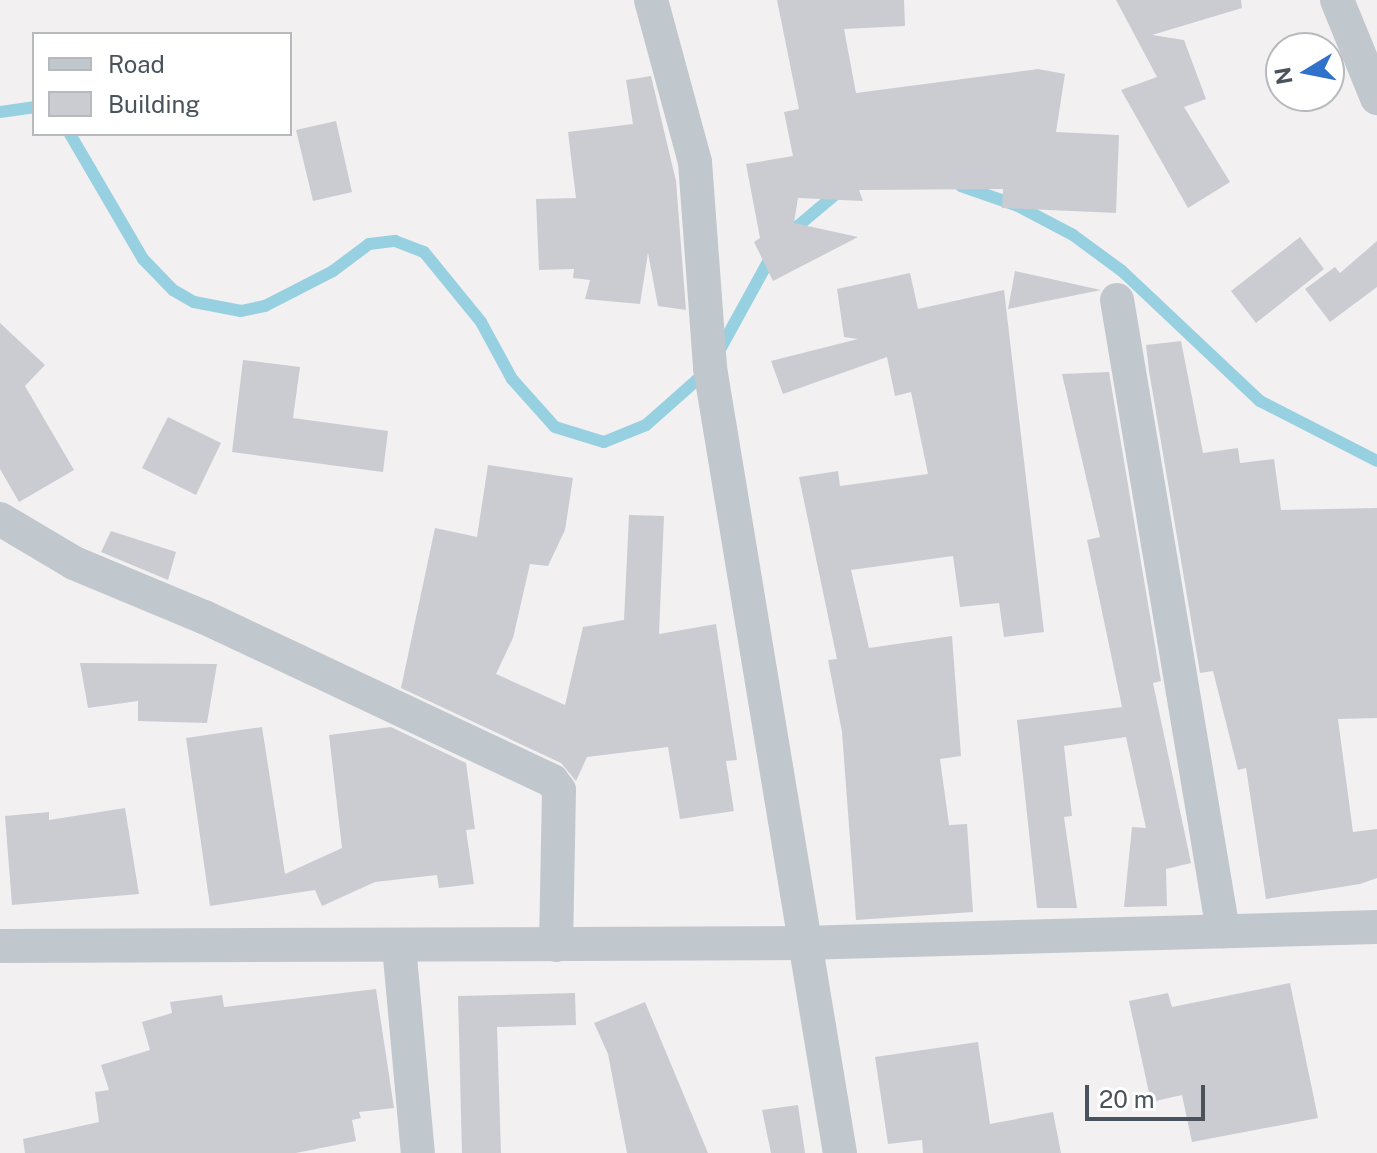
<!DOCTYPE html>
<style>
body{margin:0}
#map{position:relative;width:1377px;height:1153px;overflow:hidden;background:#f2f0f0;font-family:"Public Sans",sans-serif}
div>[style]{position:absolute}
.stream>*{height:12px;margin:-6px;padding:0 6px;transform-origin:6px;border-radius:6px;background:#97d0e1}
.building>*{inset:0;background:#cbccd2}
.minor>*{height:34px;margin:-17px;padding:0 17px;transform-origin:17px;border-radius:17px;background:#c0c7cd}
span{translate:-50% -50%;white-space:nowrap;text-align:center;line-height:1.15;-webkit-text-stroke:7px #fff;paint-order:stroke}
.legend{position:absolute;left:32px;top:32px;width:260px;height:104px;box-sizing:border-box;background:#fff;border:2px solid #b7babd;margin:0;padding:10px 14px;list-style:none;font-size:24px;color:#4a535b}
.legend li{display:flex;align-items:center;gap:16px;height:40px}
.legend b{width:40px;border:2px solid #b7babd}
.north{position:absolute;left:1265px;top:32px;width:80px;height:80px;box-sizing:border-box;background:#fff;border:2px solid #b7babd;border-radius:50%;rotate:260deg;font-size:22px;font-weight:700;line-height:32px;text-align:center;color:#4a535b}
.north::after{content:'';display:block;margin:auto;width:28px;height:36px;background:#3071cc;clip-path:polygon(50% 0,100% 100%,50% 72%,0 100%)}
.scale{position:absolute;left:1085px;top:1085px;width:120px;height:36px;box-sizing:border-box;border:4px solid #4a535b;border-top:0;padding-left:10px;font-size:24px;line-height:28px;white-space:nowrap;color:#4a535b;-webkit-text-stroke:6px #fff;paint-order:stroke}
</style>
<div id="map">
<div class="stream">
<div style="left:0;top:112px;width:34px;rotate:-8deg"></div>
<div style="left:70px;top:134px;width:145px;rotate:59.7deg"></div>
<div style="left:143px;top:259px;width:43px;rotate:45.9deg"></div>
<div style="left:173px;top:290px;width:24px;rotate:30deg"></div>
<div style="left:194px;top:302px;width:48px;rotate:10.8deg"></div>
<div style="left:241px;top:311px;width:25px;rotate:-12deg"></div>
<div style="left:265px;top:306px;width:76px;rotate:-27.2deg"></div>
<div style="left:333px;top:271px;width:45px;rotate:-36.9deg"></div>
<div style="left:369px;top:244px;width:26px;rotate:-7deg"></div>
<div style="left:395px;top:241px;width:31px;rotate:21deg"></div>
<div style="left:424px;top:252px;width:90px;rotate:50.8deg"></div>
<div style="left:481px;top:322px;width:65px;rotate:61.5deg"></div>
<div style="left:512px;top:379px;width:64px;rotate:48.1deg"></div>
<div style="left:555px;top:427px;width:51px;rotate:17deg"></div>
<div style="left:604px;top:442px;width:45px;rotate:-22deg"></div>
<div style="left:646px;top:425px;width:80px;rotate:-41.5deg"></div>
<div style="left:961px;top:186px;width:60px;rotate:19.3deg"></div>
<div style="left:1018px;top:206px;width:62px;rotate:27.8deg"></div>
<div style="left:1073px;top:235px;width:61px;rotate:36.3deg"></div>
<div style="left:1122px;top:271px;width:190px;rotate:43.3deg"></div>
<div style="left:1260px;top:401px;width:131px;rotate:27.1deg"></div>
<div style="left:786px;top:236px;width:65px;rotate:-40deg"></div>
<div style="left:718px;top:353px;width:114px;rotate:-61.2deg"></div>
</div>
<div class="building">
<div style="clip-path:polygon(777px 0,904px 0,905px 26px,844px 29px,856px 93px,1038px 69px,1065px 74px,1056px 132px,1119px 135px,1116px 213px,1002px 208px,1003px 189px,859px 190px,863px 201px,798px 198px,794px 223px,858px 237px,773px 281px,754px 242px,760px 238px,746px 164px,793px 156px,784px 112px,799px 109px)"></div>
<div style="clip-path:polygon(1116px 0,1241px 0,1242px 8px,1152px 35px,1184px 40px,1206px 99px,1184px 107px,1230px 182px,1188px 208px,1121px 90px,1157px 77px)"></div>
<div style="clip-path:polygon(651px 76px,676px 181px,686px 310px,658px 306px,648px 253px,640px 304px,585px 299px,590px 280px,573px 278px,574px 269px,539px 270px,536px 199px,576px 198px,568px 132px,633px 124px,626px 80px)"></div>
<div style="clip-path:polygon(336px 121px,352px 192px,313px 201px,296px 130px)"></div>
<div style="clip-path:polygon(1300px 237px,1324px 269px,1256px 323px,1231px 291px)"></div>
<div style="clip-path:polygon(1377px 241px,1377px 287px,1330px 322px,1305px 289px,1335px 267px,1340px 273px)"></div>
<div style="clip-path:polygon(1015px 271px,1101px 290px,1008px 309px)"></div>
<div style="clip-path:polygon(910px 273px,918px 309px,1004px 290px,1044px 632px,1004px 637px,999px 603px,960px 607px,953px 556px,851px 570px,869px 648px,952px 636px,961px 756px,940px 759px,949px 825px,967px 824px,973px 912px,856px 920px,842px 732px,828px 660px,837px 659px,799px 477px,838px 471px,840px 486px,928px 474px,911px 392px,895px 396px,887px 357px,783px 394px,771px 361px,858px 339px,844px 337px,837px 289px)"></div>
<div style="clip-path:polygon(0 323px,45px 365px,25px 386px,74px 470px,19px 502px,0 469px)"></div>
<div style="clip-path:polygon(1181px 341px,1203px 453px,1238px 448px,1240px 463px,1274px 459px,1281px 510px,1377px 508px,1377px 718px,1338px 719px,1353px 832px,1377px 829px,1377px 878px,1360px 884px,1266px 899px,1246px 768px,1238px 770px,1213px 671px,1200px 673px,1149px 371px,1146px 345px)"></div>
<div style="clip-path:polygon(243px 360px,300px 367px,293px 418px,388px 431px,383px 472px,232px 452px)"></div>
<div style="clip-path:polygon(1109px 372px,1161px 681px,1153px 683px,1191px 863px,1166px 869px,1167px 906px,1124px 907px,1132px 827px,1146px 828px,1126px 737px,1064px 746px,1072px 816px,1064px 817px,1077px 908px,1037px 908px,1017px 720px,1122px 707px,1087px 540px,1100px 537px,1062px 374px)"></div>
<div style="clip-path:polygon(168px 417px,221px 443px,196px 495px,142px 468px)"></div>
<div style="clip-path:polygon(488px 465px,573px 478px,565px 530px,548px 566px,530px 564px,513px 638px,496px 674px,565px 705px,583px 627px,624px 620px,629px 515px,664px 516px,659px 634px,716px 624px,737px 760px,726px 761px,734px 811px,680px 819px,668px 747px,587px 757px,576px 781px,561px 763px,401px 688px,435px 528px,477px 537px)"></div>
<div style="clip-path:polygon(111px 531px,176px 552px,168px 580px,101px 552px)"></div>
<div style="clip-path:polygon(80px 663px,217px 664px,207px 723px,138px 721px,138px 701px,88px 708px)"></div>
<div style="clip-path:polygon(262px 727px,285px 874px,342px 848px,329px 735px,391px 727px,466px 763px,475px 829px,466px 830px,474px 884px,439px 888px,437px 875px,375px 882px,322px 906px,315px 890px,210px 906px,186px 738px)"></div>
<div style="clip-path:polygon(125px 808px,139px 894px,12px 905px,5px 816px,49px 812px,49px 820px)"></div>
<div style="clip-path:polygon(1290px 983px,1318px 1118px,1192px 1142px,1182px 1095px,1151px 1102px,1129px 1001px,1168px 993px,1172px 1007px)"></div>
<div style="clip-path:polygon(376px 989px,394px 1108px,359px 1112px,361px 1118px,352px 1120px,356px 1141px,296px 1153px,25px 1153px,23px 1139px,99px 1122px,95px 1092px,109px 1090px,101px 1065px,150px 1050px,142px 1022px,172px 1013px,170px 1002px,222px 995px,224px 1007px)"></div>
<div style="clip-path:polygon(575px 993px,576px 1025px,497px 1027px,501px 1153px,462px 1153px,458px 996px)"></div>
<div style="clip-path:polygon(645px 1002px,708px 1153px,627px 1153px,608px 1054px,594px 1023px)"></div>
<div style="clip-path:polygon(978px 1042px,990px 1124px,1053px 1112px,1061px 1153px,923px 1153px,922px 1140px,888px 1144px,875px 1057px)"></div>
<div style="clip-path:polygon(798px 1105px,805px 1153px,771px 1153px,762px 1110px)"></div>
</div>
<div class="minor">
<div style="left:651px;top:0;width:168px;rotate:74.8deg"></div>
<div style="left:695px;top:162px;width:207px;rotate:85.8deg"></div>
<div style="left:710px;top:368px;width:796px;rotate:80.6deg"></div>
<div style="left:1337px;top:0;width:106px;rotate:67.8deg"></div>
<div style="left:1117px;top:300px;width:640px;rotate:80.46deg"></div>
<div style="left:0;top:519px;width:86px;rotate:30.7deg"></div>
<div style="left:74px;top:563px;width:141px;rotate:22.6deg"></div>
<div style="left:204px;top:617px;width:385px;rotate:25.2deg"></div>
<div style="left:552px;top:781px;width:11px;rotate:52deg"></div>
<div style="left:559px;top:790px;width:155px;rotate:91.1deg"></div>
<div style="left:0;top:946px;width:802px;rotate:-0.21deg"></div>
<div style="left:802px;top:943px;width:575px;rotate:-1.59deg"></div>
<div style="left:399px;top:946px;width:208px;rotate:84.8deg"></div>
</div>
<ul class="legend">
<li><b style="height:10px;background:#c0c7cd"></b>Road</li>
<li><b style="height:22px;background:#cbccd2"></b>Building</li>
</ul>
<div class="north">N</div>
<div class="scale">20 m</div>
</div>
